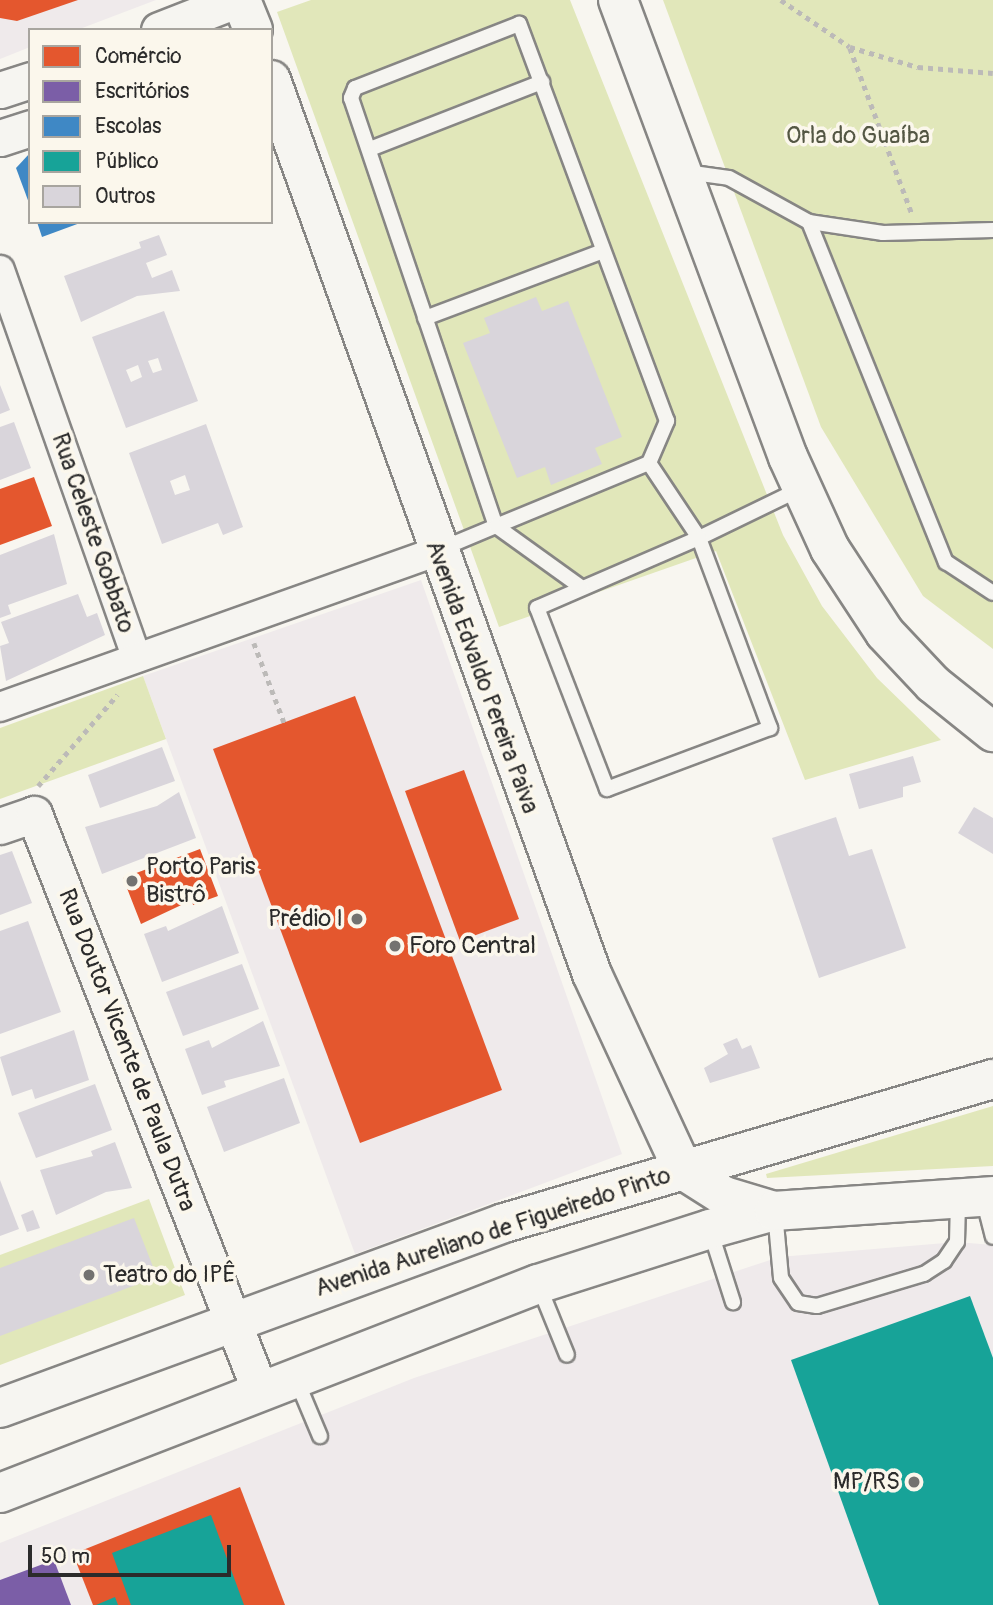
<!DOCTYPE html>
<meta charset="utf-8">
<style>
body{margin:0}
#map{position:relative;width:993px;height:1605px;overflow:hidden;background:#f8f6f0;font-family:Pangolin,sans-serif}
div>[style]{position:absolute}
.built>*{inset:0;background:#efeaeb}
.green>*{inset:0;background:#e1e7ba}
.shops>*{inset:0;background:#e4572e}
.offices>*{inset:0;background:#7b5ea7}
.schools>*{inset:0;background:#3f88c5}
.public>*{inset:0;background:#17a398}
.building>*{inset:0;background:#d9d5db}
.path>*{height:4.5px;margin-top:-2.25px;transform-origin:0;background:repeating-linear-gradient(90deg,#bcbab8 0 5px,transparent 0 10px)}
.roads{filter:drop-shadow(2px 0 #878684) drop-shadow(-2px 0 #878684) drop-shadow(0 2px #878684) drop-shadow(0 -2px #878684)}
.service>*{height:14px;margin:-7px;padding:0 7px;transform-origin:7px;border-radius:7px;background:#f6f5f1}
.minor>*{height:28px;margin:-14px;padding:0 14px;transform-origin:14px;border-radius:14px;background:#f6f5f1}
.tertiary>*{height:35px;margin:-17.5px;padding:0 17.5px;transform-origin:17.5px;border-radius:17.5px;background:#f6f5f1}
.secondary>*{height:38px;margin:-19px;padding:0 19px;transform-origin:19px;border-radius:19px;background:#f6f5f1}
.dots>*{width:19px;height:19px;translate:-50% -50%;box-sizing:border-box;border:4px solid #fbf7ec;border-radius:50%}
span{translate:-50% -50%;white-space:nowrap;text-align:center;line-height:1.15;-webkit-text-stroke:7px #fbf7ec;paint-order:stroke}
.park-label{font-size:24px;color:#545744}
.street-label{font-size:24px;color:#2b2b2b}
.poi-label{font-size:24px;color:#2b2b2b}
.left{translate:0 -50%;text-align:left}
.right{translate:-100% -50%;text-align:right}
.legend{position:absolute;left:28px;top:28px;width:245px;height:196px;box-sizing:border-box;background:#fbf7ec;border:2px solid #a8a59f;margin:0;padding:9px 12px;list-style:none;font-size:21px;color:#2b2b2b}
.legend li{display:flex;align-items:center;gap:14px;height:35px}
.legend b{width:35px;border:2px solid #a8a59f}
.scale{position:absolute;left:28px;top:1545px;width:203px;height:32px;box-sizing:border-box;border:4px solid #2b2b2b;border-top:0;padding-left:9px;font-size:21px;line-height:24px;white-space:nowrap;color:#2b2b2b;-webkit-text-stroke:5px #fbf7ec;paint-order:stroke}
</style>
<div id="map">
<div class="built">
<div style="clip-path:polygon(0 0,156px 0,77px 30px,30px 30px,30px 47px,0 59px)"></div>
<div style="clip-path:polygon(421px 580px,622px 1154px,355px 1254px,143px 676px)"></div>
<div style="clip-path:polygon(957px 1242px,993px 1245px,993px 1605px,0 1605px,0 1543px,414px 1378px,779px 1257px)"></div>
</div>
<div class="green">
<div style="clip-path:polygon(311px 0,570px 0,783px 535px,822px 606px,877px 678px,941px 740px,805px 780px,716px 551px,499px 627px,277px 12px)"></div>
<div style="clip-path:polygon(663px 0,993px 0,993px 649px,923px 596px,821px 427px)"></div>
<div style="clip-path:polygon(143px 676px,166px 739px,0 799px,0 728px)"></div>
<div style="clip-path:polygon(993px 1106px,993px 1166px,767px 1178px,766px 1174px)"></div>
<div style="clip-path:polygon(149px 1199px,185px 1295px,0 1365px,0 1255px)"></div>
</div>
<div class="shops">
<div style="clip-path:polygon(0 0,78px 0,17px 21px,0 18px)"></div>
<div style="clip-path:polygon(34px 477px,52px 526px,0 545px,0 489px)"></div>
<div style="clip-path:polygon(355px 696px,502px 1090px,360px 1143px,213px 749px)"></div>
<div style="clip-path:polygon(464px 770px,519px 919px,460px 941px,405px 791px)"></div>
<div style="clip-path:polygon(200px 849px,218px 896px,193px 905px,192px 900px,141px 924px,123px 878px)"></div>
<div style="clip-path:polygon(880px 1331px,975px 1375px,928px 1465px,836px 1422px)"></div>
<div style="clip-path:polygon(240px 1487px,285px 1605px,93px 1605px,73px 1554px)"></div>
<div style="clip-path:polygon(939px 1494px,993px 1518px,993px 1605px,936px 1605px,894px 1585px)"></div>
</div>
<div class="offices">
<div style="clip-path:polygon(54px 1560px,71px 1605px,0 1605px,0 1580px)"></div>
</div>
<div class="schools">
<div style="clip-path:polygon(30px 153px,30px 203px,29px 203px,16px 168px)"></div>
<div style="clip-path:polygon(37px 222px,80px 222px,80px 223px,42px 237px)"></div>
</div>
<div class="public">
<div style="clip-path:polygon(970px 1296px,993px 1358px,993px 1605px,879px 1605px,791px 1360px)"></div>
<div style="clip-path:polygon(211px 1515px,244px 1605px,131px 1605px,112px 1553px)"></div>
<div style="clip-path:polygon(115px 1597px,118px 1605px,96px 1605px)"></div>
</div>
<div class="building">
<div style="clip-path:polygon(159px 235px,167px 255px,146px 263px,152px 278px,172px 270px,180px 291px,137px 296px,81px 322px,64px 276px,141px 248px,139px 242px)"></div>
<div style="clip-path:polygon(536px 297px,542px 311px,568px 301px,622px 437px,595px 448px,602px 464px,551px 485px,545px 467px,517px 478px,463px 343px,490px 333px,484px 318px)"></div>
<div style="clip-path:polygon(evenodd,164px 311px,198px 401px,126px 428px,92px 337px,164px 311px,158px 358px,162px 370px,153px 373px,148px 361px,158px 358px,164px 311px,138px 365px,142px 377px,131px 382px,126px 370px,138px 365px)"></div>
<div style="clip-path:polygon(0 385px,10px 410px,0 414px)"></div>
<div style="clip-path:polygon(14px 422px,31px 468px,0 480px,0 427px)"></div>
<div style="clip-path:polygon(evenodd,206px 424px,243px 527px,223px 535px,218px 523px,162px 544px,129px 453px,206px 424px,185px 475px,190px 490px,175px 495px,170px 481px,185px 475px)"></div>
<div style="clip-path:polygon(54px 534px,67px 584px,8px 605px,11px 614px,0 618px,0 555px)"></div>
<div style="clip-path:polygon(78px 594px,87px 617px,97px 613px,105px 635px,6px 681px,0 646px,9px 643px,1px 622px)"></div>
<div style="clip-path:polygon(162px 747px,175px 781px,100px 808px,88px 775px)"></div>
<div style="clip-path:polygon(913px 756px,921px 782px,903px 787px,903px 797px,859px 809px,849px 774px)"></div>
<div style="clip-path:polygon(179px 792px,196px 838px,102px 874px,85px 827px,157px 806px)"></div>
<div style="clip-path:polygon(974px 807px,993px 818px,993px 854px,958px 833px)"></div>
<div style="clip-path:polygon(836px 817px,849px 856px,872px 849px,906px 948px,819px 978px,772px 838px)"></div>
<div style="clip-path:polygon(12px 851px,32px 903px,0 915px,0 855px)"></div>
<div style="clip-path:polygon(222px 906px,239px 953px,162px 982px,144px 934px,166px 926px,168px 931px)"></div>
<div style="clip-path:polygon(28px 921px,61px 1012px,0 1034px,0 931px)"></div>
<div style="clip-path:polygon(242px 964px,259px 1009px,183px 1036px,166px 992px)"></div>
<div style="clip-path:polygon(263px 1021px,280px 1066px,224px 1081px,226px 1087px,202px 1095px,185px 1049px,209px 1040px,212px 1048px)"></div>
<div style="clip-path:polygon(74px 1030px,89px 1080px,35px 1099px,32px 1089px,12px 1096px,0 1057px)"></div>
<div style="clip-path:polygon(737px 1038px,742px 1049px,751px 1045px,760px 1068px,710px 1083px,704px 1068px,728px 1054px,723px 1044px)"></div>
<div style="clip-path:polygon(284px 1078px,300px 1123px,224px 1152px,207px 1107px)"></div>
<div style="clip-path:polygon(95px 1084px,112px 1130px,36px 1158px,18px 1113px)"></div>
<div style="clip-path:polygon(115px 1142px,132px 1188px,106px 1192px,56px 1215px,40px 1170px,93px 1156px,91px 1151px)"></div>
<div style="clip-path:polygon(0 1180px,19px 1229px,0 1236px)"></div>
<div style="clip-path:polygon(33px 1210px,40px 1228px,27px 1232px,21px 1215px)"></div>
<div style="clip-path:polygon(134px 1218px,157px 1277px,0 1336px,0 1268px)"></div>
</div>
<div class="path">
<div style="left:781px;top:0;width:83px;rotate:34.3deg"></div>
<div style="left:850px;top:47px;width:71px;rotate:16.4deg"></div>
<div style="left:918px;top:67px;width:75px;rotate:4.6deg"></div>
<div style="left:850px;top:48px;width:177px;rotate:69.5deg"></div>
<div style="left:254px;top:643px;width:85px;rotate:69.2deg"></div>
<div style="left:38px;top:786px;width:121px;rotate:-49deg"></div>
</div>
<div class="roads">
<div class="service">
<div style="left:370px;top:149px;width:185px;rotate:-21.3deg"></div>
<div style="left:686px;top:172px;width:43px;rotate:7.9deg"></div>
<div style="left:729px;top:178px;width:91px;rotate:28.8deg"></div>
<div style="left:993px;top:230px;width:110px;rotate:178.4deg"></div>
<div style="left:883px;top:233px;width:75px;rotate:-171.5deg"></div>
<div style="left:809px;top:222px;width:367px;rotate:68.1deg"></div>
<div style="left:946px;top:562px;width:56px;rotate:33.4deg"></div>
<div style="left:425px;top:318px;width:188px;rotate:-20.6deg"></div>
<div style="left:649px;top:463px;width:90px;rotate:56.3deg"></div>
<div style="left:699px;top:538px;width:114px;rotate:-25.9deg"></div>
<div style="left:699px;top:538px;width:203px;rotate:69.5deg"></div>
<div style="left:770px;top:728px;width:174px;rotate:159.5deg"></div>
<div style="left:607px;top:789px;width:194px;rotate:-111.1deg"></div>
<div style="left:537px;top:608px;width:176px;rotate:-23.4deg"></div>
<div style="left:441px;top:549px;width:60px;rotate:-22.7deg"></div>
<div style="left:496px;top:526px;width:165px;rotate:-22.4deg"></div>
<div style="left:649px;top:463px;width:46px;rotate:-66.8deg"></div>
<div style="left:667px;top:421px;width:424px;rotate:-110.4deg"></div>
<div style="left:519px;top:24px;width:176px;rotate:158.7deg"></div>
<div style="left:355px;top:88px;width:11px;rotate:112deg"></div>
<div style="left:351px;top:98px;width:452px;rotate:71.3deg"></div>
<div style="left:496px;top:526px;width:105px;rotate:35.7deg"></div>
<div style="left:983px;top:1198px;width:40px;rotate:75.6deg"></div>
<div style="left:775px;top:1212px;width:66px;rotate:84.8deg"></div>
<div style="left:781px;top:1278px;width:30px;rotate:56deg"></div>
<div style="left:798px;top:1303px;width:19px;rotate:9deg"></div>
<div style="left:817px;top:1306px;width:112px;rotate:-16.7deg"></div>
<div style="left:924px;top:1274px;width:24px;rotate:-33deg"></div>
<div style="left:944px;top:1261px;width:23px;rotate:-56deg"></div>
<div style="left:957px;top:1242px;width:41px;rotate:-88.6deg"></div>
<div style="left:710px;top:1230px;width:76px;rotate:72.3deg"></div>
<div style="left:539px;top:1286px;width:74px;rotate:67.9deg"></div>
<div style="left:296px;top:1379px;width:62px;rotate:67.2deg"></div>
</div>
<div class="minor">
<div style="left:0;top:270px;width:411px;rotate:70.6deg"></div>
<div style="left:0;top:707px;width:463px;rotate:-19.6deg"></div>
</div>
<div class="tertiary">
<div style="left:159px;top:30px;width:83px;rotate:-21.3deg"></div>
<div style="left:0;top:90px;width:32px;rotate:-18deg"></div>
<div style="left:0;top:138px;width:32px;rotate:-18deg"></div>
<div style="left:0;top:826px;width:36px;rotate:-19deg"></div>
<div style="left:34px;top:814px;width:620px;rotate:68.61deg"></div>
</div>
<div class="secondary">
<div style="left:241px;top:0;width:32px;rotate:68deg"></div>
<div style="left:618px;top:0;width:488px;rotate:69.6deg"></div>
<div style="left:788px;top:457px;width:101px;rotate:65.5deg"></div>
<div style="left:830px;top:549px;width:100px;rotate:56.8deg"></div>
<div style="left:885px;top:633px;width:70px;rotate:46.7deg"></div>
<div style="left:933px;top:684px;width:77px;rotate:38.7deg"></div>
<div style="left:271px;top:80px;width:950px;rotate:70.25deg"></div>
<div style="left:592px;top:974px;width:216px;rotate:65.1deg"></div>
<div style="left:683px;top:1170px;width:49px;rotate:32.4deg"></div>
<div style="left:724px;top:1196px;width:52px;rotate:16.7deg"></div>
<div style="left:0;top:1408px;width:537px;rotate:-20.16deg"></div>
<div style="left:504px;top:1223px;width:510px;rotate:-16.41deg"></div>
<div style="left:0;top:1493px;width:577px;rotate:-21.23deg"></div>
<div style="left:538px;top:1284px;width:181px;rotate:-17.7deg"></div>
<div style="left:710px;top:1229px;width:66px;rotate:-15.7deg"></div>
<div style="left:774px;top:1211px;width:220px;rotate:-3.9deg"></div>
</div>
</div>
<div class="dots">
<div style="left:132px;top:881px;background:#737270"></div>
<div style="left:357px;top:919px;background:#737270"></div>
<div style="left:395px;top:946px;background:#737270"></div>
<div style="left:89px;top:1275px;background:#737270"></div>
<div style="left:914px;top:1482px;background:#737270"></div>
</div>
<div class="park-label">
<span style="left:858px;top:136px">Orla do Guaíba</span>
</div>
<div class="street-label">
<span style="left:93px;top:533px;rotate:71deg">Rua Celeste Gobbato</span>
<span style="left:482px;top:677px;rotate:70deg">Avenida Edvaldo Pereira Paiva</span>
<span style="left:127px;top:1050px;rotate:69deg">Rua Doutor Vicente de Paula Dutra</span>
<span style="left:493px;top:1232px;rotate:-18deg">Avenida Aureliano de Figueiredo Pinto</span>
</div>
<div class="poi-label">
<span class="left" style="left:146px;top:881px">Porto Paris<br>Bistrô</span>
<span class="right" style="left:343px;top:919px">Prédio I</span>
<span class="left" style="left:409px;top:946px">Foro Central</span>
<span class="left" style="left:103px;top:1275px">Teatro do IPÊ</span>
<span class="right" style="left:900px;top:1482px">MP/RS</span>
</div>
<ul class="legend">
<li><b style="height:19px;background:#e4572e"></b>Comércio</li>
<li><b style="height:19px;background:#7b5ea7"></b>Escritórios</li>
<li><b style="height:19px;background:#3f88c5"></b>Escolas</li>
<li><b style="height:19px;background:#17a398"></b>Público</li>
<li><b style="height:19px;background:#d9d5db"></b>Outros</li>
</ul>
<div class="scale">50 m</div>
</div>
